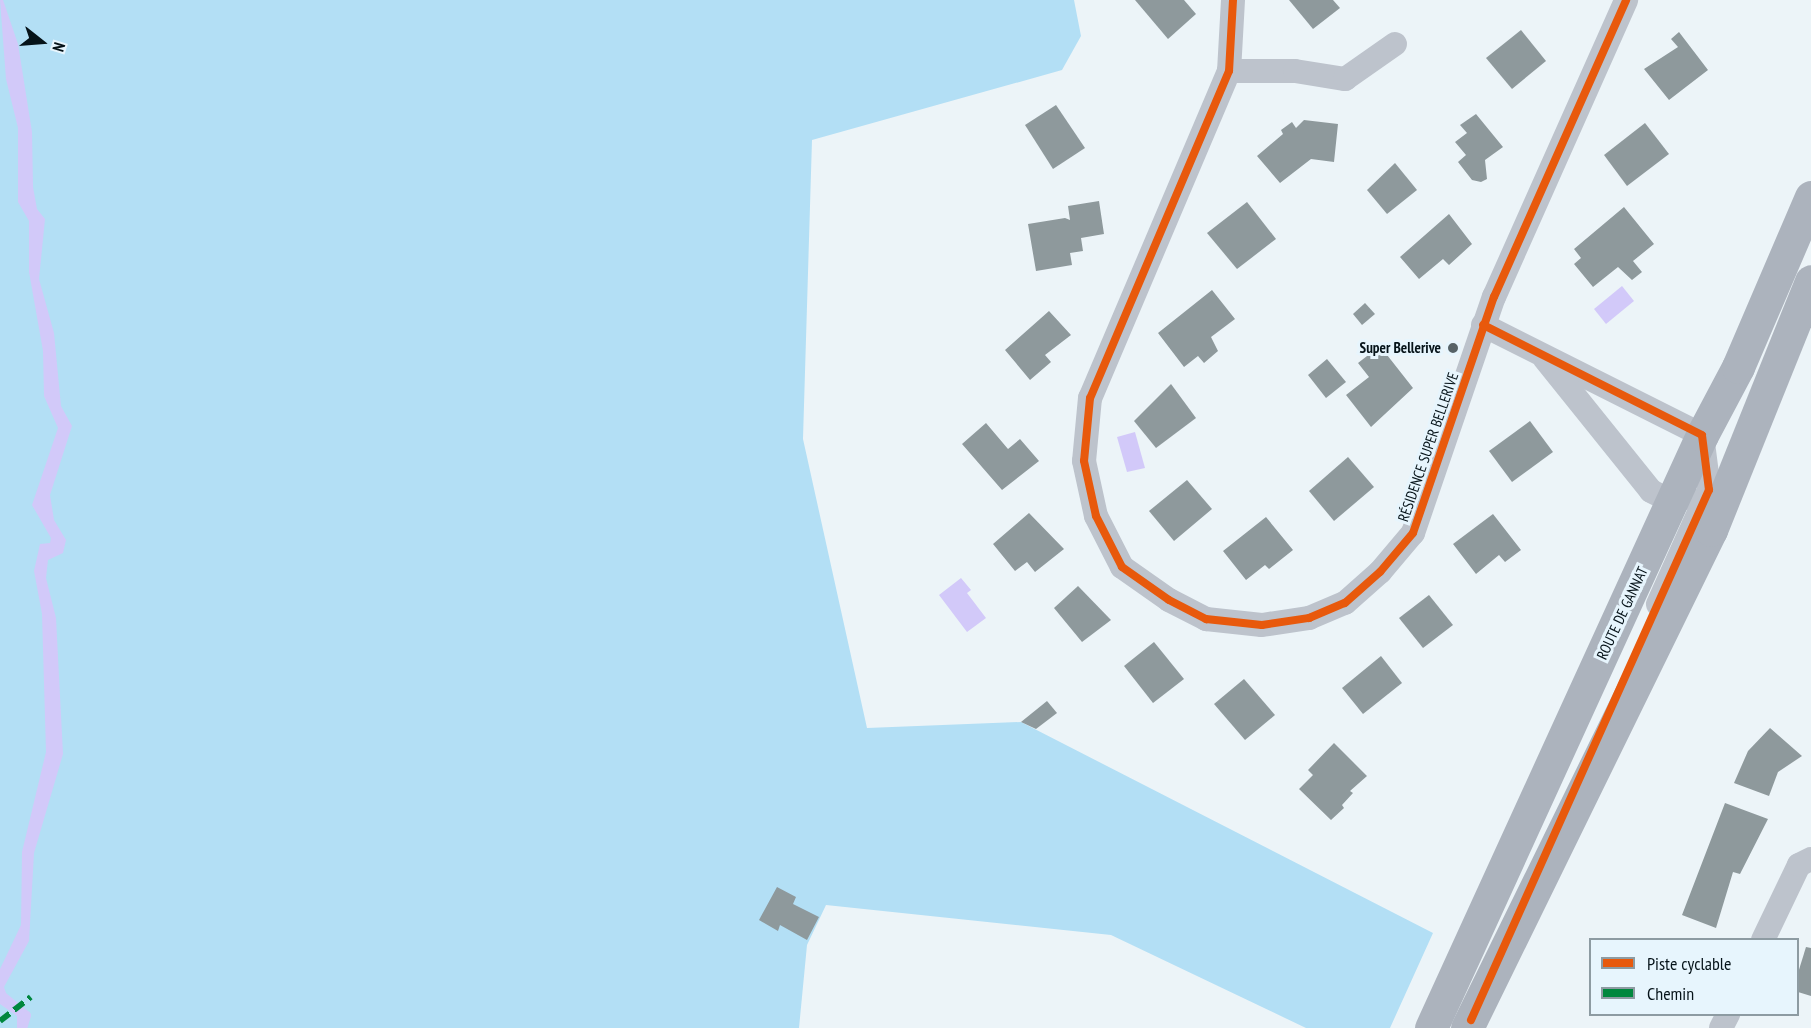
<!DOCTYPE html>
<meta charset="utf-8">
<style>
body{margin:0}
#map{position:relative;width:1811px;height:1028px;overflow:hidden;background:#ecf4f8;font-family:"PT Sans Narrow",sans-serif}
div>[style]{position:absolute}
.green>*{inset:0;background:#b3dff5}
.water>*{inset:0;background:#d2c9f9}
.stream>*{height:9px;margin:-4.5px;padding:0 4.5px;transform-origin:4.5px;border-radius:4.5px;background:#d2c9f9}
.building>*{inset:0;background:#8e999c}
.minor>*{height:24px;margin:-12px;padding:0 12px;transform-origin:12px;border-radius:12px;background:#bdc3cc}
.primary>*{height:33px;margin:-16.5px;padding:0 16.5px;transform-origin:16.5px;border-radius:16.5px;background:#acb3bd}
.quiet>*{height:6px;margin-top:-3px;transform-origin:0;background:repeating-linear-gradient(90deg,#00873e 0 12px,transparent 0 18px)}
.cycleway>*{height:8px;margin:-4px;padding:0 4px;transform-origin:4px;border-radius:4px;background:#e8590c}
.dots>*{width:16px;height:16px;translate:-50% -50%;box-sizing:border-box;border:3px solid #e7f5fd;border-radius:50%}
span{translate:-50% -50%;white-space:nowrap;text-align:center;line-height:1.15;-webkit-text-stroke:6px #e7f5fd;paint-order:stroke}
.poi-label{font-size:15px;color:#061319;font-weight:700}
.right{translate:-100% -50%;text-align:right}
.street-label{font-size:15px;color:#061319}
.legend{position:absolute;left:1589px;top:938px;width:210px;height:78px;box-sizing:border-box;background:#e7f5fd;border:2px solid #8d9ba2;margin:0;padding:8px 10px;list-style:none;font-size:18px;color:#061319}
.legend li{display:flex;align-items:center;gap:12px;height:30px}
.legend b{width:30px;border:2px solid #8d9ba2}
.north{position:absolute;left:12px;top:12px;width:60px;height:60px;-webkit-text-stroke:4px #e7f5fd;paint-order:stroke;rotate:107deg;font-size:16px;font-weight:700;line-height:24px;text-align:center;color:#061319}
.north::after{content:'';display:block;margin:auto;width:21px;height:27px;background:#061319;clip-path:polygon(50% 0,100% 100%,50% 72%,0 100%)}
</style>
<div id="map">
<div class="green">
<div style="clip-path:polygon(0 0,1074px 0,1081px 36px,1062px 70px,812px 140px,803px 439px,867px 728px,1021px 722px,1433px 933px,1390px 1028px,1306px 1028px,1111px 935px,826px 905px,807px 945px,799px 1028px,0 1028px)"></div>
</div>
<div class="water">
<div style="clip-path:polygon(0 0,3px 0,18px 44px,32px 132px,33px 187px,37px 209px,45px 219px,39px 279px,54px 333px,61px 406px,72px 426px,50px 495px,54px 520px,66px 540px,63px 553px,48px 560px,46px 578px,56px 618px,63px 754px,34px 853px,29px 941px,4px 987px,9px 1002px,29px 1018px,27px 1028px,17px 1028px,17px 1016px,0 1004px,0 969px,21px 925px,22px 852px,46px 752px,42px 614px,34px 571px,40px 544px,50px 543px,51px 538px,32px 505px,58px 428px,44px 396px,43px 351px,29px 272px,29px 221px,18px 202px,18px 128px,6px 79px)"></div>
<div style="clip-path:polygon(1622px 286px,1634px 301px,1606px 324px,1594px 309px)"></div>
<div style="clip-path:polygon(1135px 432px,1145px 468px,1127px 472px,1117px 437px)"></div>
<div style="clip-path:polygon(961px 578px,971px 590px,967px 593px,986px 618px,967px 632px,939px 595px)"></div>
</div>
<div class="stream">
<div style="left:0;top:994px;width:33px;rotate:39deg"></div>
<div style="left:26px;top:1015px;width:14px;rotate:107deg"></div>
</div>
<div class="building">
<div style="clip-path:polygon(1135px 0,1184px 0,1196px 14px,1168px 39px)"></div>
<div style="clip-path:polygon(1289px 0,1333px 0,1340px 8px,1313px 29px)"></div>
<div style="clip-path:polygon(1521px 30px,1546px 61px,1512px 89px,1486px 58px)"></div>
<div style="clip-path:polygon(1679px 32px,1708px 70px,1669px 100px,1644px 69px,1678px 47px,1671px 39px)"></div>
<div style="clip-path:polygon(1056px 105px,1085px 148px,1053px 169px,1025px 125px)"></div>
<div style="clip-path:polygon(1476px 114px,1503px 147px,1485px 160px,1487px 179px,1481px 182px,1472px 180px,1458px 162px,1466px 155px,1455px 142px,1467px 133px,1460px 125px)"></div>
<div style="clip-path:polygon(1304px 120px,1338px 124px,1334px 162px,1311px 159px,1280px 183px,1257px 156px,1283px 134px,1281px 130px,1292px 122px,1296px 128px)"></div>
<div style="clip-path:polygon(1645px 123px,1669px 154px,1627px 186px,1604px 155px)"></div>
<div style="clip-path:polygon(1395px 163px,1417px 190px,1387px 214px,1367px 190px)"></div>
<div style="clip-path:polygon(1099px 201px,1104px 234px,1081px 238px,1083px 251px,1070px 253px,1072px 265px,1036px 271px,1028px 224px,1065px 218px,1070px 220px,1068px 206px)"></div>
<div style="clip-path:polygon(1247px 202px,1276px 239px,1237px 269px,1207px 233px)"></div>
<div style="clip-path:polygon(1624px 207px,1654px 244px,1633px 261px,1642px 272px,1632px 280px,1618px 267px,1593px 287px,1574px 264px,1581px 258px,1574px 249px)"></div>
<div style="clip-path:polygon(1449px 214px,1472px 244px,1449px 265px,1443px 259px,1419px 279px,1400px 257px)"></div>
<div style="clip-path:polygon(1212px 290px,1235px 319px,1211px 337px,1218px 351px,1204px 363px,1198px 356px,1184px 367px,1158px 333px)"></div>
<div style="clip-path:polygon(1365px 303px,1375px 314px,1362px 325px,1353px 314px)"></div>
<div style="clip-path:polygon(1049px 311px,1071px 335px,1045px 355px,1051px 362px,1030px 380px,1005px 350px)"></div>
<div style="clip-path:polygon(1380px 346px,1413px 388px,1371px 427px,1346px 395px,1369px 377px,1358px 363px)"></div>
<div style="clip-path:polygon(1327px 359px,1346px 382px,1326px 398px,1308px 375px)"></div>
<div style="clip-path:polygon(1171px 384px,1196px 418px,1156px 448px,1134px 421px)"></div>
<div style="clip-path:polygon(1530px 421px,1553px 452px,1512px 482px,1489px 451px)"></div>
<div style="clip-path:polygon(986px 423px,1008px 449px,1020px 439px,1039px 461px,1002px 490px,962px 444px)"></div>
<div style="clip-path:polygon(1348px 457px,1374px 487px,1334px 521px,1309px 491px)"></div>
<div style="clip-path:polygon(1187px 480px,1212px 509px,1174px 541px,1149px 511px)"></div>
<div style="clip-path:polygon(1029px 513px,1064px 549px,1035px 572px,1027px 562px,1015px 571px,993px 544px)"></div>
<div style="clip-path:polygon(1493px 514px,1521px 550px,1505px 562px,1499px 555px,1476px 574px,1453px 544px)"></div>
<div style="clip-path:polygon(1266px 517px,1293px 550px,1269px 569px,1265px 565px,1246px 580px,1223px 551px)"></div>
<div style="clip-path:polygon(1078px 586px,1111px 620px,1082px 642px,1054px 608px)"></div>
<div style="clip-path:polygon(1429px 595px,1453px 625px,1423px 648px,1399px 618px)"></div>
<div style="clip-path:polygon(1154px 642px,1184px 679px,1153px 703px,1124px 666px)"></div>
<div style="clip-path:polygon(1381px 656px,1402px 683px,1363px 714px,1342px 688px)"></div>
<div style="clip-path:polygon(1244px 679px,1275px 715px,1245px 740px,1214px 704px)"></div>
<div style="clip-path:polygon(1047px 701px,1057px 713px,1036px 729px,1021px 722px)"></div>
<div style="clip-path:polygon(1770px 728px,1802px 756px,1778px 772px,1769px 796px,1734px 783px,1748px 751px)"></div>
<div style="clip-path:polygon(1334px 743px,1367px 776px,1350px 791px,1353px 793px,1342px 805px,1344px 808px,1331px 820px,1299px 789px,1313px 775px,1308px 770px)"></div>
<div style="clip-path:polygon(1725px 803px,1768px 819px,1740px 874px,1733px 872px,1716px 928px,1682px 915px)"></div>
<div style="clip-path:polygon(777px 887px,796px 897px,793px 904px,819px 917px,807px 940px,780px 925px,778px 931px,759px 920px)"></div>
<div style="clip-path:polygon(1806px 947px,1811px 948px,1811px 996px,1798px 992px,1798px 973px)"></div>
</div>
<div class="minor">
<div style="left:1233px;top:0;width:71px;rotate:93.2deg"></div>
<div style="left:1229px;top:71px;width:355px;rotate:113deg"></div>
<div style="left:1090px;top:398px;width:63px;rotate:95.4deg"></div>
<div style="left:1084px;top:461px;width:56px;rotate:77.7deg"></div>
<div style="left:1096px;top:516px;width:57px;rotate:63deg"></div>
<div style="left:1122px;top:567px;width:57px;rotate:35.1deg"></div>
<div style="left:1169px;top:600px;width:42px;rotate:27.2deg"></div>
<div style="left:1206px;top:619px;width:56px;rotate:6.1deg"></div>
<div style="left:1262px;top:625px;width:48px;rotate:-8.5deg"></div>
<div style="left:1309px;top:618px;width:39px;rotate:-23deg"></div>
<div style="left:1345px;top:603px;width:47px;rotate:-41.5deg"></div>
<div style="left:1380px;top:572px;width:51px;rotate:-49.8deg"></div>
<div style="left:1413px;top:533px;width:250px;rotate:-71.1deg"></div>
<div style="left:1494px;top:297px;width:325px;rotate:-66deg"></div>
<div style="left:1229px;top:71px;width:66px"></div>
<div style="left:1295px;top:71px;width:51px;rotate:9.1deg"></div>
<div style="left:1345px;top:79px;width:61px;rotate:-35deg"></div>
<div style="left:1483px;top:325px;width:245px;rotate:26.7deg"></div>
<div style="left:1702px;top:435px;width:55px;rotate:82.7deg"></div>
<div style="left:1709px;top:490px;width:125px;rotate:114.1deg"></div>
<div style="left:1545px;top:359px;width:169px;rotate:51.2deg"></div>
<div style="left:1651px;top:491px;width:25px;rotate:27deg"></div>
<div style="left:1673px;top:502px;width:15px;rotate:-20deg"></div>
<div style="left:1763px;top:940px;width:83px;rotate:-64.4deg"></div>
<div style="left:1799px;top:865px;width:13px;rotate:-27deg"></div>
<div style="left:1721px;top:1028px;width:16px;rotate:-63deg"></div>
</div>
<div class="primary">
<div style="left:1431px;top:1028px;width:652px;rotate:-65.44deg"></div>
<div style="left:1702px;top:435px;width:77px;rotate:-62.1deg"></div>
<div style="left:1738px;top:367px;width:185px;rotate:-66.8deg"></div>
<div style="left:1467px;top:1028px;width:555px;rotate:-63.9deg"></div>
<div style="left:1711px;top:530px;width:268px;rotate:-68.1deg"></div>
</div>
<div class="quiet">
<div style="left:0;top:1021px;width:39px;rotate:-38deg"></div>
</div>
<div class="cycleway">
<div style="left:1233px;top:0;width:71px;rotate:93.2deg"></div>
<div style="left:1229px;top:71px;width:355px;rotate:113deg"></div>
<div style="left:1090px;top:398px;width:63px;rotate:95.4deg"></div>
<div style="left:1084px;top:461px;width:56px;rotate:77.7deg"></div>
<div style="left:1096px;top:516px;width:57px;rotate:63deg"></div>
<div style="left:1122px;top:567px;width:57px;rotate:35.1deg"></div>
<div style="left:1169px;top:600px;width:42px;rotate:27.2deg"></div>
<div style="left:1206px;top:619px;width:56px;rotate:6.1deg"></div>
<div style="left:1262px;top:625px;width:48px;rotate:-8.5deg"></div>
<div style="left:1309px;top:618px;width:39px;rotate:-23deg"></div>
<div style="left:1345px;top:603px;width:47px;rotate:-41.5deg"></div>
<div style="left:1380px;top:572px;width:51px;rotate:-49.8deg"></div>
<div style="left:1413px;top:533px;width:250px;rotate:-71.1deg"></div>
<div style="left:1494px;top:297px;width:325px;rotate:-66deg"></div>
<div style="left:1471px;top:1020px;width:581px;rotate:-65.82deg"></div>
<div style="left:1709px;top:490px;width:55px;rotate:-97.3deg"></div>
<div style="left:1702px;top:435px;width:245px;rotate:-153.3deg"></div>
</div>
<div class="dots">
<div style="left:1453px;top:348px;background:#566267"></div>
</div>
<div class="poi-label">
<span class="right" style="left:1441px;top:348px">Super Bellerive</span>
</div>
<div class="street-label">
<span style="left:1428px;top:447px;rotate:-71deg">RÉSIDENCE SUPER BELLERIVE</span>
<span style="left:1622px;top:613px;rotate:-65deg">ROUTE DE GANNAT</span>
</div>
<ul class="legend">
<li><b style="height:8px;background:#e8590c"></b>Piste cyclable</li>
<li><b style="height:8px;background:#00873e"></b>Chemin</li>
</ul>
<div class="north">N</div>
</div>
